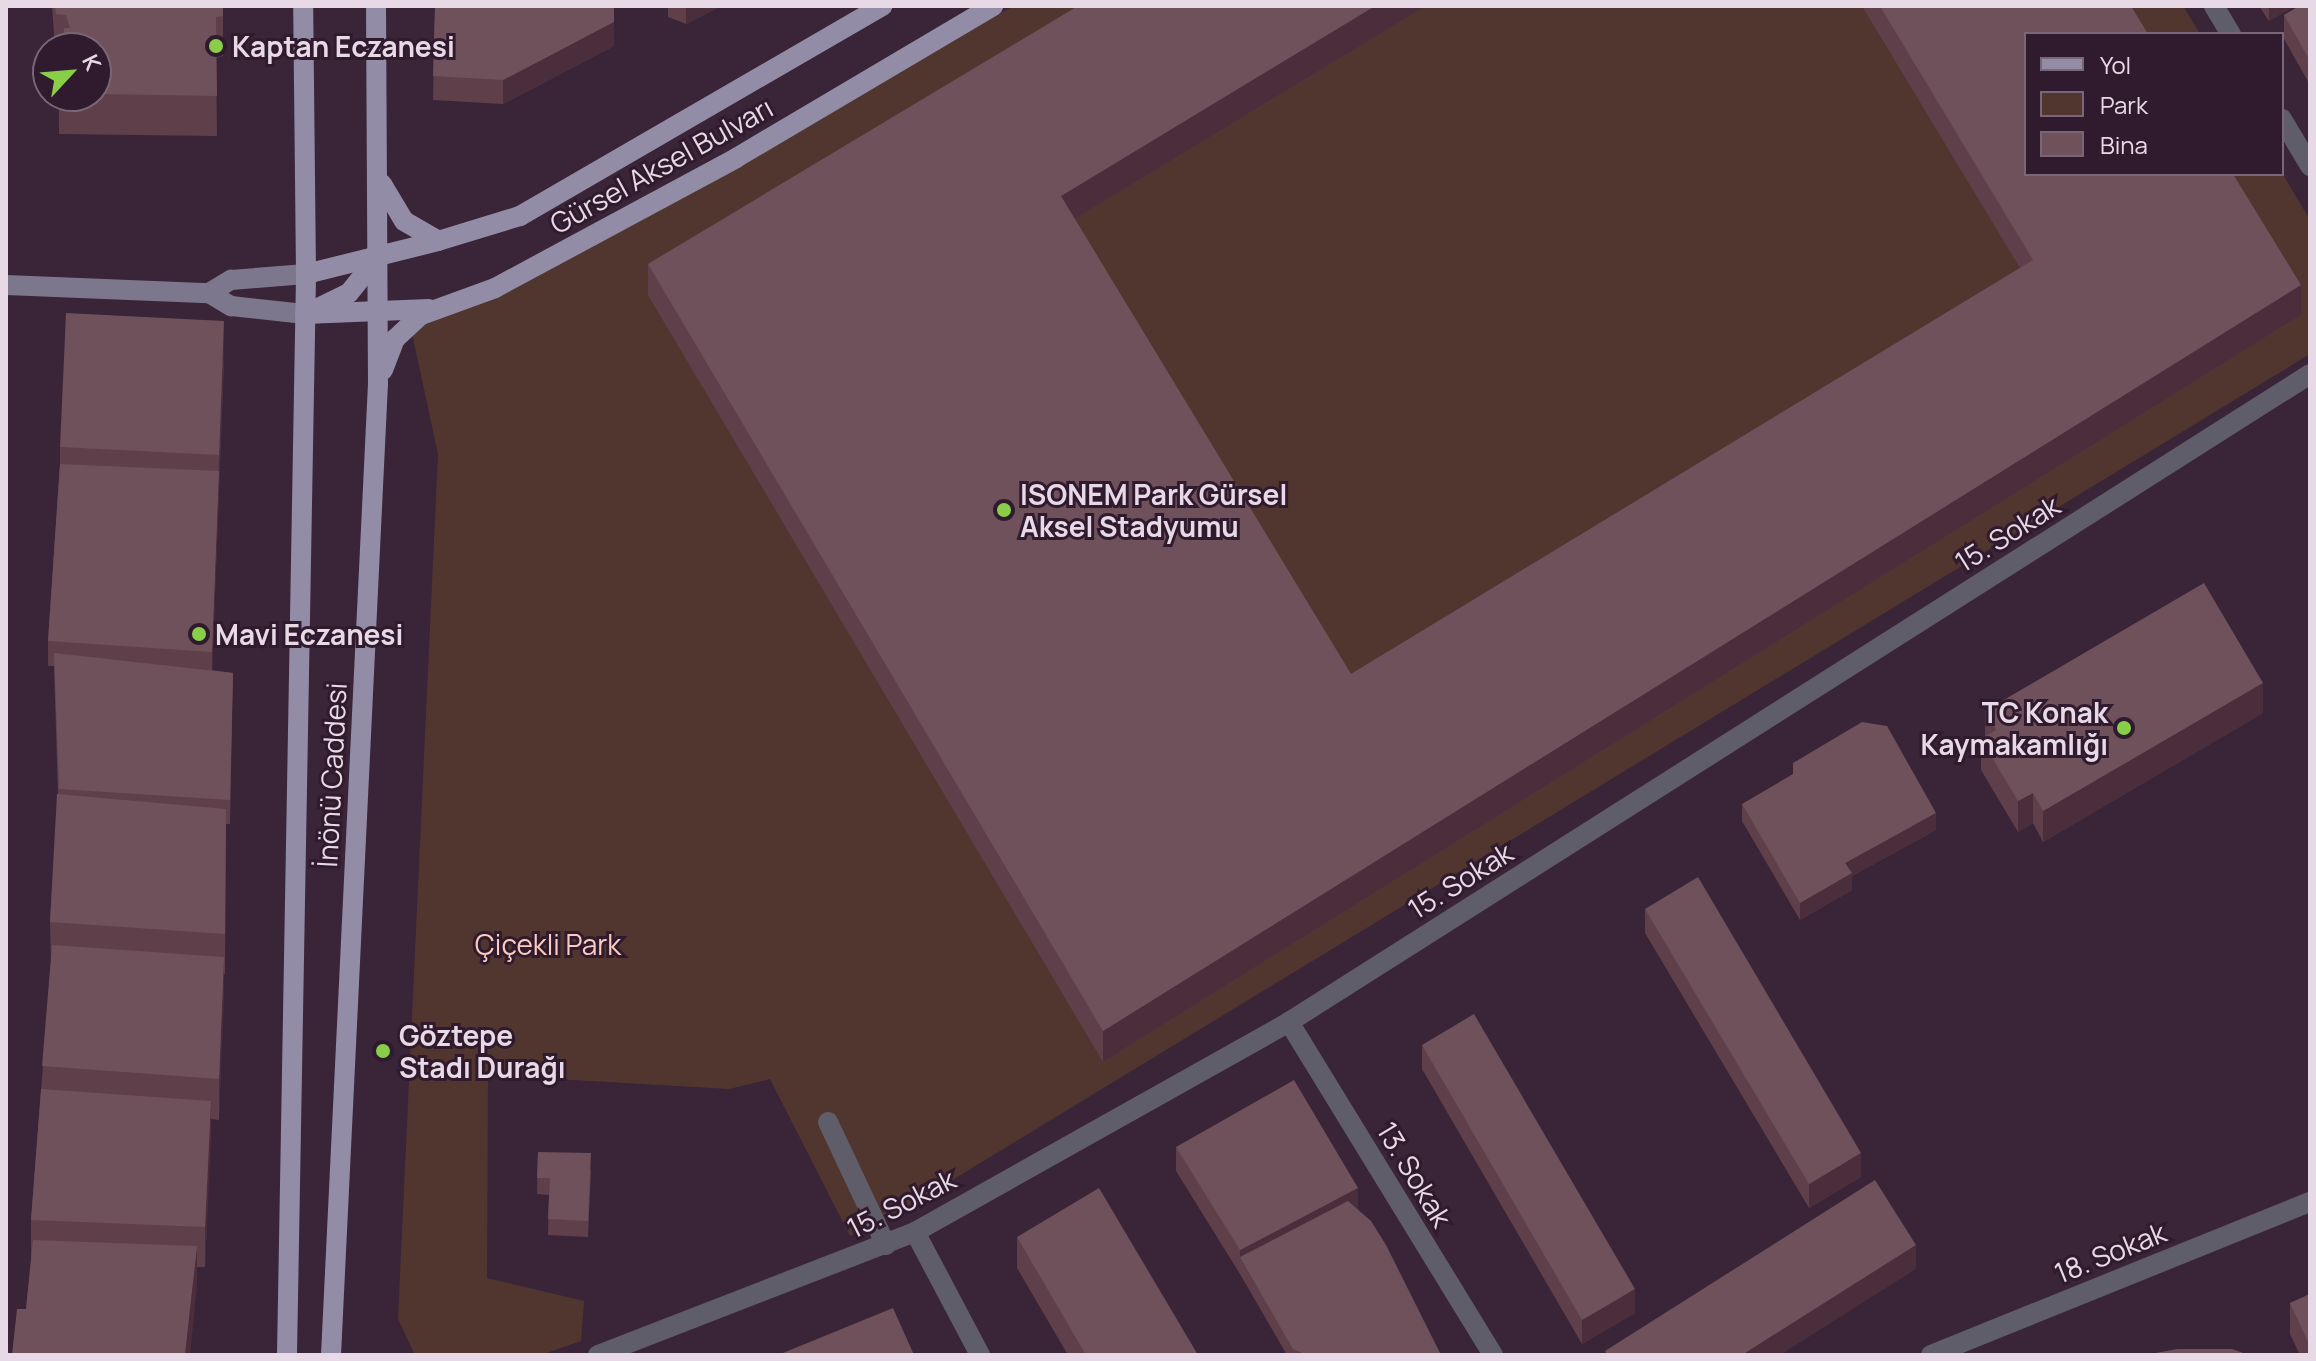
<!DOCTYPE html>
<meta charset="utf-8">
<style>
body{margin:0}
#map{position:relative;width:2316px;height:1361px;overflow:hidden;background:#3a2438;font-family:Manrope,sans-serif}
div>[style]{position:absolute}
.green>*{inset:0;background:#51362f}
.lane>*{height:20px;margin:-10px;padding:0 10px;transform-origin:10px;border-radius:10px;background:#605d6a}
.street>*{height:20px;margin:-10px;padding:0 10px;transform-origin:10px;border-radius:10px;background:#605d6a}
.secondary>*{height:20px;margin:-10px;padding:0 10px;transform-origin:10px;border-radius:10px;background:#7c778c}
.primary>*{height:20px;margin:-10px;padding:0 10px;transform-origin:10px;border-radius:10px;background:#928ca6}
.wall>*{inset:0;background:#5f404a}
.shaded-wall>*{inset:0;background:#4a2e3c}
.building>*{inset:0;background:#6e515a}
.dots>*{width:22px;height:22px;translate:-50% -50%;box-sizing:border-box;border:4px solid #301b2e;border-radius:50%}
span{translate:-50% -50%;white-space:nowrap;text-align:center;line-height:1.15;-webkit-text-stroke:6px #301b2e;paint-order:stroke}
.poi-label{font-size:28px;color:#e7d9e5;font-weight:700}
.left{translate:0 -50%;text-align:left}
.right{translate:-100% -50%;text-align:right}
.street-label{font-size:28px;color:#e7d9e5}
.park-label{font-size:28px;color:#fdcbbe}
.frame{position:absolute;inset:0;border:8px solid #e7d9e5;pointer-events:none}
.legend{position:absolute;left:2024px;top:32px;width:260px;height:144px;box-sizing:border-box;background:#301b2e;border:2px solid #796777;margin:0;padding:10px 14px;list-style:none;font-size:24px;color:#e7d9e5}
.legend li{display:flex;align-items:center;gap:16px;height:40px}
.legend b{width:40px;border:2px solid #796777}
.north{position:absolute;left:32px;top:32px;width:80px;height:80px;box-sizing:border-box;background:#301b2e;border:2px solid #796777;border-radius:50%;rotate:64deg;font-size:22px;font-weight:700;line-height:32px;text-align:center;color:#e7d9e5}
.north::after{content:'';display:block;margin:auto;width:28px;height:36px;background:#89ce48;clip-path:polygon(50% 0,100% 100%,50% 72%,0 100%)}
</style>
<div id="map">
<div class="green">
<div style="clip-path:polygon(1014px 6px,2183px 6px,2200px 34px,2026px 34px,2026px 174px,2282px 173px,2310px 220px,2310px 354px,898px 1213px,850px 1236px,770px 1079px,729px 1089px,488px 1075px,487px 1278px,584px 1301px,581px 1341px,541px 1355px,415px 1355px,398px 1319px,438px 454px,410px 324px)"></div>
</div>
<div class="lane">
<div style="left:828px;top:1122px;width:136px;rotate:64.8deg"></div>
</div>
<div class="street">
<div style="left:2214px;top:6px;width:33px;rotate:59deg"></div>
<div style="left:2282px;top:119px;width:55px;rotate:59.2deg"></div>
<div style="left:1289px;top:1022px;width:391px;rotate:58.5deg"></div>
<div style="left:915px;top:1232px;width:139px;rotate:62.1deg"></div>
<div style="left:598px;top:1355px;width:340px;rotate:-21.2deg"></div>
<div style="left:915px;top:1232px;width:429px;rotate:-29.3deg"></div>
<div style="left:1289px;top:1022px;width:1209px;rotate:-32.4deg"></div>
<div style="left:1931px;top:1355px;width:409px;rotate:-22deg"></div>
</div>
<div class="secondary">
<div style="left:6px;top:285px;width:203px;rotate:2.3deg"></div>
<div style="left:209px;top:293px;width:26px;rotate:31deg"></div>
<div style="left:231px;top:306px;width:74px;rotate:6.2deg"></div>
<div style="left:209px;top:293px;width:26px;rotate:-31deg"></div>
<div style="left:231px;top:280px;width:75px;rotate:-4.6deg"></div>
</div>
<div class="primary">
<div style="left:382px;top:184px;width:43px;rotate:59.3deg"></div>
<div style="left:404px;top:221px;width:39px;rotate:30deg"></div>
<div style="left:438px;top:241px;width:86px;rotate:-17deg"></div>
<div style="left:520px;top:216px;width:419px;rotate:-30.1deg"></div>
<div style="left:306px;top:274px;width:136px;rotate:-14deg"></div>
<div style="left:312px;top:311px;width:41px;rotate:-25.9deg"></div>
<div style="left:349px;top:293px;width:46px;rotate:-51.1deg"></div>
<div style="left:305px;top:314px;width:124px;rotate:-2.3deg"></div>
<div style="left:383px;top:370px;width:33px;rotate:-69deg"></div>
<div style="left:395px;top:339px;width:35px;rotate:-43deg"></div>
<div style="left:421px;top:315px;width:79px;rotate:-20deg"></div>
<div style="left:495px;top:288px;width:274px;rotate:-28.3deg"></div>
<div style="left:736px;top:158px;width:299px;rotate:-30.6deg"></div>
<div style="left:287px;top:1355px;width:1081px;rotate:-88.99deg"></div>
<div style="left:306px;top:274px;width:268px;rotate:-90.6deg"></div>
<div style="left:331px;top:1355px;width:971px;rotate:-87.23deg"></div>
<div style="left:378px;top:385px;width:379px;rotate:-90.3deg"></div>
</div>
<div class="wall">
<div style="clip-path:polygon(52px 6px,223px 6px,223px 56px,216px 58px,217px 136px,59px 134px,59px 96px,96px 96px,96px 48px,55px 48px)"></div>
<div style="clip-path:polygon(435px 6px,614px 46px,503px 104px,433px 100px)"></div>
<div style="clip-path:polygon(668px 6px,721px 6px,686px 24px,668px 17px)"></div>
<div style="clip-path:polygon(1078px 6px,1426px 6px,1074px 219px,1351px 674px,2020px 268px,1862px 6px,2131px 6px,2301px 315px,1103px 1062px,648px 295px,648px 264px)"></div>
<div style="clip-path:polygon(2259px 6px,2295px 6px,2269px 21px)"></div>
<div style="clip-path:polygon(2310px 6px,2310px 85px,2284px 39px,2284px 15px)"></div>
<div style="clip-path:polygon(224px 361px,212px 670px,233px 673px,230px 824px,226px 824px,225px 974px,224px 974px,219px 1120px,211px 1119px,205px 1267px,197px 1267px,197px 1286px,26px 1309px,31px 1260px,31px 1220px,51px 963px,50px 922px,58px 794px,54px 666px,48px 666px,48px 641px,60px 464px,60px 447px)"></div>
<div style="clip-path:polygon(1985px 711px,2263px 713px,2043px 842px,2033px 823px,2018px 832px,1981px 770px,1981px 739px,1985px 737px)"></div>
<div style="clip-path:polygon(1742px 804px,1936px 830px,1852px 876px,1852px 890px,1800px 920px,1742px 821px)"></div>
<div style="clip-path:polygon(1645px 909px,1861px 1177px,1809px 1208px,1645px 933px)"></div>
<div style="clip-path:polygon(1422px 1045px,1635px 1313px,1582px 1344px,1422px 1069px)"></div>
<div style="clip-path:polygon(1176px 1147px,1358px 1210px,1441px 1355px,1287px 1355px,1240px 1274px,1176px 1171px)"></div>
<div style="clip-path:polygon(538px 1152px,591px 1170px,588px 1237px,548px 1235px,549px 1195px,537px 1194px)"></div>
<div style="clip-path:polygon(1017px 1237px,1198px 1355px,1068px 1355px,1017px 1268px)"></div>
<div style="clip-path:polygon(2310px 1294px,2310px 1355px,2300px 1355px,2290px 1334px,2290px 1303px)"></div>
</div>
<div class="shaded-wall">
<div style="clip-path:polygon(686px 6px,721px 6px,686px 24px)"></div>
<div style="clip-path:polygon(1375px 6px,1426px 6px,1061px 227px,1061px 196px)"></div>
<div style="clip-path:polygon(2269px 6px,2295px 6px,2269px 21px)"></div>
<div style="clip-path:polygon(614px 22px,614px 46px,503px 104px,503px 80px)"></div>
<div style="clip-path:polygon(2301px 285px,2301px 315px,1103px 1062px,1103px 1031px)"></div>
<div style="clip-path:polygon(224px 321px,224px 361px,212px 676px,212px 652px)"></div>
<div style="clip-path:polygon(2263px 683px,2263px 713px,2043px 842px,2043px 811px)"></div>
<div style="clip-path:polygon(2033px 793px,2033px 823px,2018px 832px,2018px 801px)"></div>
<div style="clip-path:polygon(1936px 813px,1936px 830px,1852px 876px,1852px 890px,1800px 920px,1800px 903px,1845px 863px)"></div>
<div style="clip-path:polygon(224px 957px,224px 997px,219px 1120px,219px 1079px)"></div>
<div style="clip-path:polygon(211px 1101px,211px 1142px,205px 1267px,205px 1227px)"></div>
<div style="clip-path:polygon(1861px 1153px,1861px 1177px,1809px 1208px,1809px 1184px)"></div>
<div style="clip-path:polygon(1358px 1188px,1358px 1212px,1240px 1257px,1240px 1250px)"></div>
<div style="clip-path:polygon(1916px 1245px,1916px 1269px,1780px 1355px,1742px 1355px)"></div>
<div style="clip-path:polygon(197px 1246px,197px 1286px,190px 1355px,185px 1355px)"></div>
<div style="clip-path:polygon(1635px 1289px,1635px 1313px,1582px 1344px,1582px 1320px)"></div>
</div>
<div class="building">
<div style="clip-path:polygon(55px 6px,223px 6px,223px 16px,216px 17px,217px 96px,96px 94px,96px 48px,63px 48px,64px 28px,70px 28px,66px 15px,56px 14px)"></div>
<div style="clip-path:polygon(435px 6px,614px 6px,614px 22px,503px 80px,433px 76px)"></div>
<div style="clip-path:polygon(1078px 6px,1375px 6px,1061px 196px,1351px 674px,2033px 260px,1880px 6px,2131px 6px,2148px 34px,2026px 34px,2026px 174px,2233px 174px,2301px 285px,1103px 1031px,648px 264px)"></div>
<div style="clip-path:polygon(2299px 6px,2310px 6px,2310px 61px,2284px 15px)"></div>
<div style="clip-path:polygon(66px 313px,224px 321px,219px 455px,60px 447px)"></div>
<div style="clip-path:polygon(60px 464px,219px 471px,212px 652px,48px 641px)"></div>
<div style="clip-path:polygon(2204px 583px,2263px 683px,2043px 811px,2033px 793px,2018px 801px,1981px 739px,1996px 730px,1985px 711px)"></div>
<div style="clip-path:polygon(54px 653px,233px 673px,230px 800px,59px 789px)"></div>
<div style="clip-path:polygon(1862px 722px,1887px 726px,1936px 813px,1845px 863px,1852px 873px,1800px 903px,1742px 804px,1793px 774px,1793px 763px)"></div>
<div style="clip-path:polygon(57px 794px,226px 809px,225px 934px,50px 922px)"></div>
<div style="clip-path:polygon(1698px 877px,1861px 1153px,1809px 1184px,1645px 909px)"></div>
<div style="clip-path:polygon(52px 945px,224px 957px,219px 1079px,42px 1066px)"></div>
<div style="clip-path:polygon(1474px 1014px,1635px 1289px,1582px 1320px,1422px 1045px)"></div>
<div style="clip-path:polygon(1294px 1080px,1358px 1188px,1240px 1250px,1176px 1147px)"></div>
<div style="clip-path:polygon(41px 1089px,211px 1101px,205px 1227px,31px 1220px)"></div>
<div style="clip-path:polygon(538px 1152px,591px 1153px,588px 1221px,548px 1219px,550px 1178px,537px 1178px)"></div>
<div style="clip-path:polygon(1875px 1180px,1916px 1245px,1742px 1355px,1607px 1355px,1605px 1351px)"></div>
<div style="clip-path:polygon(1099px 1188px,1198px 1355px,1086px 1355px,1017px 1237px)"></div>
<div style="clip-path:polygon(1348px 1201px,1371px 1221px,1386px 1245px,1441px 1355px,1307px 1355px,1293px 1349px,1240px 1257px)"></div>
<div style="clip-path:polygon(33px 1240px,197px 1246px,185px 1355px,12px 1355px,17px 1309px,26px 1309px)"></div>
<div style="clip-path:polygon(2310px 1294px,2310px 1346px,2290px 1303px)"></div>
<div style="clip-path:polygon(893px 1308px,914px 1355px,778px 1355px)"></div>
<div style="clip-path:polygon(2177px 1349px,2232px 1349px,2249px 1355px,2145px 1355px)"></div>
</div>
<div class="dots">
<div style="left:216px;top:46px;background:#89ce48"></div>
<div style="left:1004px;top:510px;background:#89ce48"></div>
<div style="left:199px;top:634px;background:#89ce48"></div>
<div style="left:2124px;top:728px;background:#89ce48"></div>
<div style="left:383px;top:1051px;background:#89ce48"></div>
</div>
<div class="poi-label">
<span class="left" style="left:232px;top:46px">Kaptan Eczanesi</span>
<span class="left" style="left:1020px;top:510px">ISONEM Park Gürsel<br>Aksel Stadyumu</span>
<span class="left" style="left:215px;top:634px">Mavi Eczanesi</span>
<span class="right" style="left:2108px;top:728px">TC Konak<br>Kaymakamlığı</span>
<span class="left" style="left:399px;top:1051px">Göztepe<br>Stadı Durağı</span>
</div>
<div class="street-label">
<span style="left:661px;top:165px;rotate:-29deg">Gürsel Aksel Bulvarı</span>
<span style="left:2007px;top:533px;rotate:-32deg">15. Sokak</span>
<span style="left:331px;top:775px;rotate:-87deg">İnönü Caddesi</span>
<span style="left:1460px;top:880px;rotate:-32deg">15. Sokak</span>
<span style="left:1415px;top:1174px;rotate:59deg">13. Sokak</span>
<span style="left:901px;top:1203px;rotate:-27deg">15. Sokak</span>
<span style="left:2110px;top:1252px;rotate:-22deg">18. Sokak</span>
</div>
<div class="park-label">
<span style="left:548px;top:944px">Çiçekli Park</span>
</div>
<div class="frame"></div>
<ul class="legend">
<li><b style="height:10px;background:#928ca6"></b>Yol</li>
<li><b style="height:22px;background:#51362f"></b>Park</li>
<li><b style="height:22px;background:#6e515a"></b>Bina</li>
</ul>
<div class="north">K</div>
</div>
